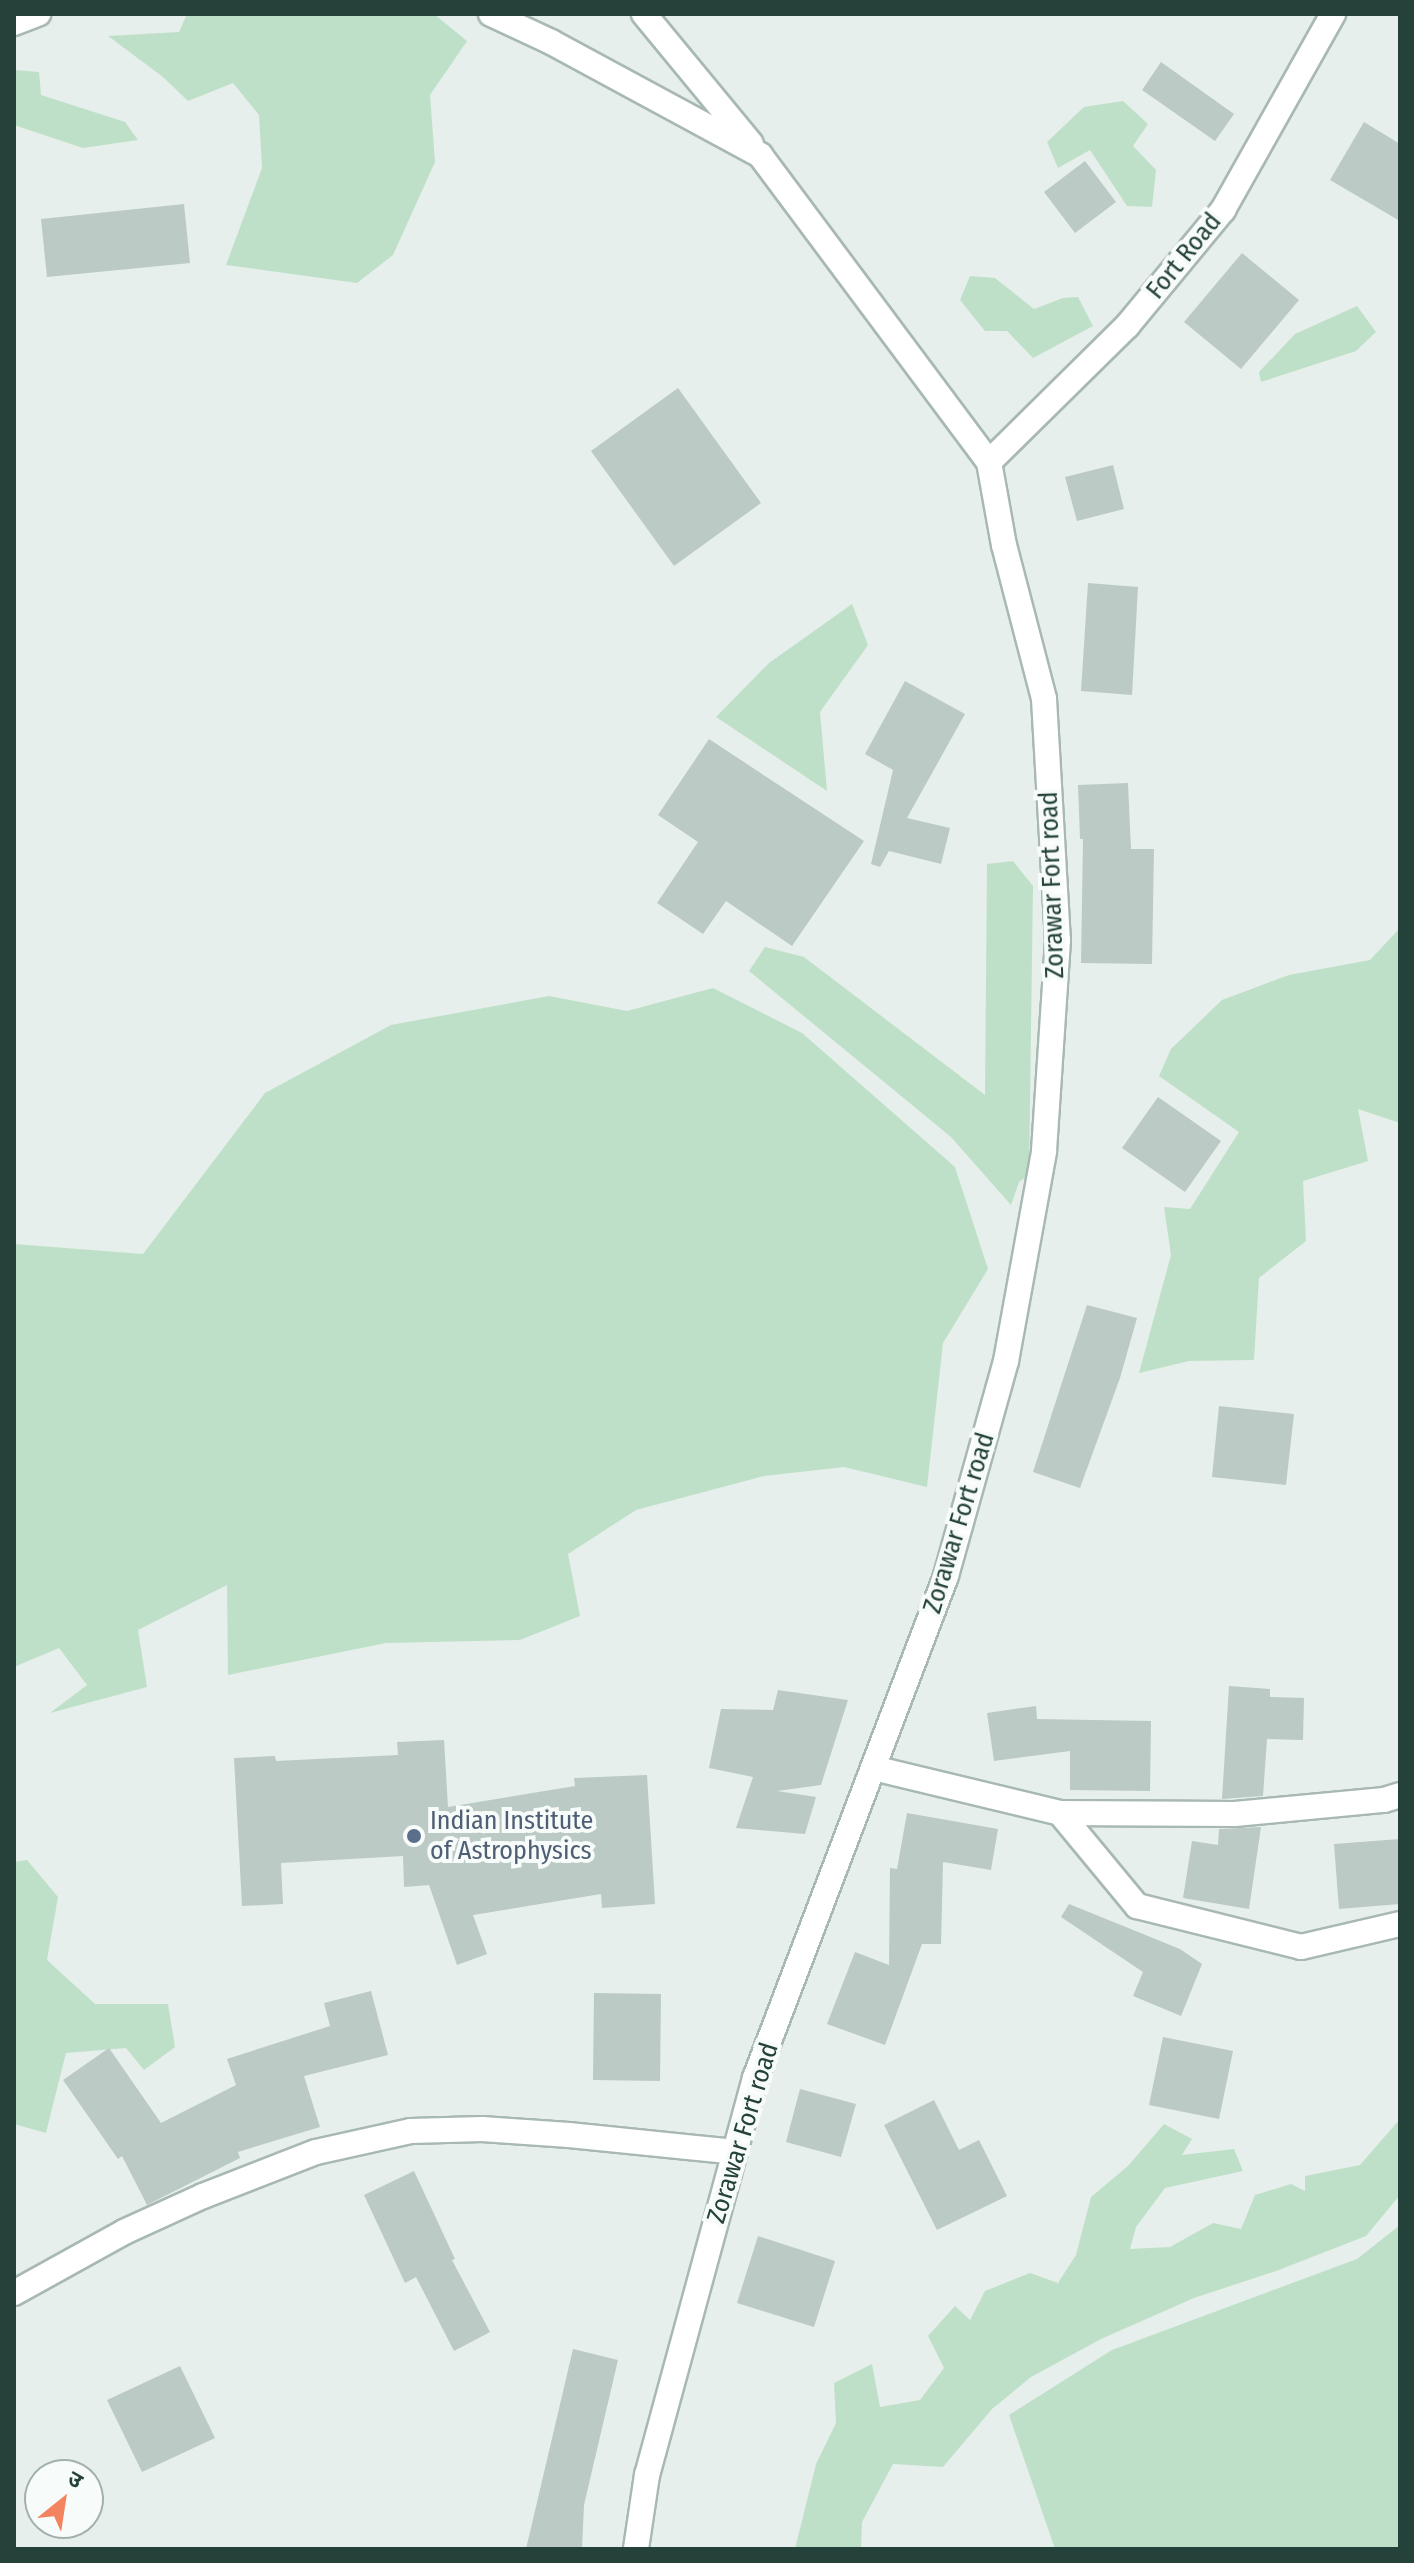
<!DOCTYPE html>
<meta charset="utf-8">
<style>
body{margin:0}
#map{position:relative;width:1414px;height:2563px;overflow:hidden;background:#e6efeb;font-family:"Fira Sans Condensed","Noto Sans Devanagari",sans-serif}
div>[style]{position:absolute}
.green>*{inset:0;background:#bfe0c8}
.building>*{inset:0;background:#bbcac4}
.roads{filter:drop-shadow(2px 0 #a8b8b2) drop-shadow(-2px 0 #a8b8b2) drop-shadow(0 2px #a8b8b2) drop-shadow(0 -2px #a8b8b2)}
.minor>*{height:24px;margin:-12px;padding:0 12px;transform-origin:12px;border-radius:12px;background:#fff}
.dots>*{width:22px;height:22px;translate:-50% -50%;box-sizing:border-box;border:4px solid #f7fbf9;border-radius:50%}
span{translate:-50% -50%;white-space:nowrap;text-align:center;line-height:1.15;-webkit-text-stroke:8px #f7fbf9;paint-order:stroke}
.street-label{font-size:26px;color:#24423a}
.service-label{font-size:26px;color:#4e5e75}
.left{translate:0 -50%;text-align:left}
.frame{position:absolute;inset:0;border:16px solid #24423a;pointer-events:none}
.north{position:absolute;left:24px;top:2459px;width:80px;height:80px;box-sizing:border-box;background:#f7fbf9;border:2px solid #a3b1ad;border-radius:50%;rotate:30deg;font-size:22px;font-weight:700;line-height:32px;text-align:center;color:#24423a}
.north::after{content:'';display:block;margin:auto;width:28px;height:36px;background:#f4845f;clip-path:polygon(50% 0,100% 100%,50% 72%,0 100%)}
</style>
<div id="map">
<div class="green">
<div style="clip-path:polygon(187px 14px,434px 14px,467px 41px,430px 95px,435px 162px,393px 255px,357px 283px,226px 265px,262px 168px,259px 115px,233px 83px,188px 101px,163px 77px,108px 36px,179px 32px)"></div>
<div style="clip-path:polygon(14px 70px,39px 72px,41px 95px,125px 122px,138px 140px,83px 148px,14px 125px)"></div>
<div style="clip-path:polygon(1123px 101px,1148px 124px,1133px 146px,1156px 170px,1152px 207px,1127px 206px,1090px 150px,1058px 168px,1047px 142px,1084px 107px)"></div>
<div style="clip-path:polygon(970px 276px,995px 278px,1034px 309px,1063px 298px,1078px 297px,1093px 326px,1033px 358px,1007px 331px,985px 331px,960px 300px)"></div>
<div style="clip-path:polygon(1357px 306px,1376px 332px,1356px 351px,1261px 382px,1259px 372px,1295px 334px)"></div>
<div style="clip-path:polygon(852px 604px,868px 645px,820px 712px,827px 791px,716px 717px,769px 663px)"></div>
<div style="clip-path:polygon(1013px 861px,1033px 886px,1029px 1175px,1019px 1182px,1011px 1205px,951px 1137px,749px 971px,765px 947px,804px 957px,985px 1095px,987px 864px)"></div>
<div style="clip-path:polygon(1400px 928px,1400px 1123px,1358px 1109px,1368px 1161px,1303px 1181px,1306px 1241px,1259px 1278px,1254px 1360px,1189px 1361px,1139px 1373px,1171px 1255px,1164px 1207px,1190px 1209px,1239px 1132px,1159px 1076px,1171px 1049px,1222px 1000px,1289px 975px,1370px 960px)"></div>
<div style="clip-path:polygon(713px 988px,802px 1033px,955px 1167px,988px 1269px,943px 1343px,927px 1487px,844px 1467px,764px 1476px,636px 1510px,568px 1554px,580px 1616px,520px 1640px,386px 1643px,228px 1675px,227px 1585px,138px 1630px,147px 1687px,50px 1713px,87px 1685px,59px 1648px,14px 1667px,14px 1244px,143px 1254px,265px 1093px,391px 1025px,549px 996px,627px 1011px)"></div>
<div style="clip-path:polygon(27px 1860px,58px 1897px,47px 1960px,95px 2004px,168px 2004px,175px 2047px,144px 2070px,126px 2048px,66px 2053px,46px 2133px,14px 2124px,14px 1862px)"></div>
<div style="clip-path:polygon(1400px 2119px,1400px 2195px,1366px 2236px,1276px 2271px,1194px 2298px,1101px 2339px,1031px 2377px,992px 2409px,943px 2467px,893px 2464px,862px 2522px,861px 2549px,795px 2549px,816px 2464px,836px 2423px,834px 2383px,872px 2364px,880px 2407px,920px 2400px,944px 2368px,928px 2336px,955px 2306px,970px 2320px,985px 2291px,1030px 2273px,1058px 2283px,1076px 2255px,1091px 2197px,1128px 2166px,1164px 2124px,1192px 2139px,1182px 2155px,1234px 2149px,1243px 2171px,1165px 2188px,1136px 2227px,1130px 2249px,1170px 2247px,1213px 2223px,1241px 2229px,1255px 2195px,1291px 2184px,1305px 2191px,1305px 2176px,1360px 2165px)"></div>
<div style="clip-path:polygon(1400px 2225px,1400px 2549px,1055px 2549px,1009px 2415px,1112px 2350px,1357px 2259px)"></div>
</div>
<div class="building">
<div style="clip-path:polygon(1161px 62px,1234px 114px,1215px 141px,1142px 90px)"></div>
<div style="clip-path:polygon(1364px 122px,1400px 144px,1400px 221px,1330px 180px)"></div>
<div style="clip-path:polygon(1085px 161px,1116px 202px,1075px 233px,1044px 192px)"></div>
<div style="clip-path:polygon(184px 204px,190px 263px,47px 277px,41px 219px)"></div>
<div style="clip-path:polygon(1242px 253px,1299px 300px,1241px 369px,1184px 322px)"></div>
<div style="clip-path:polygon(678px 388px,761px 503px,674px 566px,591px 451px)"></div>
<div style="clip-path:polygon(1113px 465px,1124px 509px,1077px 521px,1065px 477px)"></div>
<div style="clip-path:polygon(1088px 583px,1138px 587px,1132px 695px,1081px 691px)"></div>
<div style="clip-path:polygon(905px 681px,965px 714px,907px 818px,950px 828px,941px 864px,889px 851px,880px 867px,871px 864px,893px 770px,865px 754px)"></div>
<div style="clip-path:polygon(709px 739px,864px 841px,792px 946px,726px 901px,703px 934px,657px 903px,698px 842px,658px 815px)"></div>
<div style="clip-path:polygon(1128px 783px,1131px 849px,1154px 849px,1152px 964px,1081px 963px,1083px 839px,1080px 839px,1078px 785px)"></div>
<div style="clip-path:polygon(1158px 1097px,1221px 1141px,1185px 1192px,1122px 1148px)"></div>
<div style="clip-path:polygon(1087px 1305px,1137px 1318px,1120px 1378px,1080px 1488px,1033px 1472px)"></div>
<div style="clip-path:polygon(1219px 1406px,1294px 1414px,1286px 1485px,1212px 1477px)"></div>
<div style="clip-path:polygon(1229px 1686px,1270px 1689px,1270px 1697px,1304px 1698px,1303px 1740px,1267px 1739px,1263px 1796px,1222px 1799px)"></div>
<div style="clip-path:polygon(778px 1690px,848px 1700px,821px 1785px,777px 1791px,816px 1797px,805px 1834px,736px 1828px,753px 1777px,709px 1768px,721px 1709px,773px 1710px)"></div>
<div style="clip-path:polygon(1036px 1706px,1037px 1719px,1151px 1721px,1150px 1791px,1070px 1790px,1070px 1751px,994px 1761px,987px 1713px)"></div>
<div style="clip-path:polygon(444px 1740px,448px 1807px,575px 1786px,574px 1778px,647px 1775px,655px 1904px,602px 1908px,601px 1894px,473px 1915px,487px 1954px,457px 1965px,429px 1885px,404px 1887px,403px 1856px,281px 1863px,283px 1904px,242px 1906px,234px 1758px,275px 1756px,276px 1761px,398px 1755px,397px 1742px)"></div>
<div style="clip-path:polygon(907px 1813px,998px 1829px,991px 1870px,943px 1862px,941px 1944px,922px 1944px,885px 2045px,827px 2024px,855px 1952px,889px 1965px,890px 1868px,897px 1869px)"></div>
<div style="clip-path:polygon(1261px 1827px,1249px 1909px,1183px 1898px,1192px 1841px,1218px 1845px,1219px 1829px)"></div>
<div style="clip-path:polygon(1400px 1839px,1400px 1904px,1339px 1909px,1334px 1844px)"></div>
<div style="clip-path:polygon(1069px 1904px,1180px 1949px,1202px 1964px,1181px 2016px,1133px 1996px,1143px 1972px,1061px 1917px)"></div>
<div style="clip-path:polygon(371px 1991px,388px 2055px,304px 2076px,320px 2127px,238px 2152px,240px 2158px,147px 2205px,122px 2156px,118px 2159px,63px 2080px,109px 2048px,161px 2123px,236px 2085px,227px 2059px,330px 2026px,324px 2003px)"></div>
<div style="clip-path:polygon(594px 1993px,661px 1994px,660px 2081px,593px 2080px)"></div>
<div style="clip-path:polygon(1163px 2037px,1233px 2051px,1219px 2119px,1149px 2105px)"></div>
<div style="clip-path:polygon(800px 2089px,856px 2104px,841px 2157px,786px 2142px)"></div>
<div style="clip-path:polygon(934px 2100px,959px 2150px,979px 2140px,1007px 2196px,937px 2230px,884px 2125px)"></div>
<div style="clip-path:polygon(414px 2171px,455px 2259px,452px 2260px,490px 2332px,454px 2351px,416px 2277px,405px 2283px,364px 2195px)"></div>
<div style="clip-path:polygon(758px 2236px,835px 2261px,814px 2327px,737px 2303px)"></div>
<div style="clip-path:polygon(573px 2349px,618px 2360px,584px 2505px,582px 2549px,526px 2549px)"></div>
<div style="clip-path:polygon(180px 2366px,215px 2438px,142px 2472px,107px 2400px)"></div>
</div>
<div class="roads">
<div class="minor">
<div style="left:491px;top:14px;width:66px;rotate:25deg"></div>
<div style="left:551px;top:42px;width:238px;rotate:28.4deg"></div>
<div style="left:760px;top:155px;width:383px;rotate:53.3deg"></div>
<div style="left:989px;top:462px;width:84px;rotate:79.8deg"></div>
<div style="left:1004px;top:545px;width:159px;rotate:75.4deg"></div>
<div style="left:1044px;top:699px;width:241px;rotate:86.7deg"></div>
<div style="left:1058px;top:940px;width:212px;rotate:93.8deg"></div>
<div style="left:1044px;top:1152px;width:212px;rotate:100.3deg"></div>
<div style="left:1006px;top:1361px;width:223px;rotate:105.6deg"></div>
<div style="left:946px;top:1576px;width:537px;rotate:110.83deg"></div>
<div style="left:755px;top:2078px;width:411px;rotate:105.2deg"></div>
<div style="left:647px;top:2475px;width:75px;rotate:98.5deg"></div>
<div style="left:644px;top:14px;width:168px;rotate:50.5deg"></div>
<div style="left:14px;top:23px;width:26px;rotate:-21deg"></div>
<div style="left:989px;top:462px;width:194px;rotate:-44.6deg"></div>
<div style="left:1127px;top:326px;width:151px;rotate:-50.4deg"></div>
<div style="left:1223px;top:210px;width:225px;rotate:-60.7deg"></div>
<div style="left:873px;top:1768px;width:192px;rotate:13.5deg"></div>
<div style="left:1060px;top:1813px;width:121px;rotate:50.4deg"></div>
<div style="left:1137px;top:1906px;width:169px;rotate:14deg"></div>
<div style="left:1301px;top:1947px;width:102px;rotate:-13.1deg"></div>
<div style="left:1060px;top:1813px;width:175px;rotate:0.3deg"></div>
<div style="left:1235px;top:1814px;width:150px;rotate:-5.4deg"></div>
<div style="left:1384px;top:1800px;width:17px;rotate:-17deg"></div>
<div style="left:14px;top:2293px;width:126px;rotate:-29deg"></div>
<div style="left:124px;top:2232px;width:87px;rotate:-24.5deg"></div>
<div style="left:203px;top:2196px;width:121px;rotate:-21.3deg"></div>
<div style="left:316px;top:2152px;width:97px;rotate:-12.5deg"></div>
<div style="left:411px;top:2131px;width:71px;rotate:-1.6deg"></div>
<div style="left:482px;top:2129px;width:87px;rotate:3.9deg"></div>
<div style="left:569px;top:2135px;width:167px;rotate:5.8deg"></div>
</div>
</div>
<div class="dots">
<div style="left:414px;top:1836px;background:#5c6f8a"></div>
</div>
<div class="street-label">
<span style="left:1184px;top:256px;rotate:-51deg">Fort Road</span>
<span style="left:1052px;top:885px;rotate:-92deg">Zorawar Fort road</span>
<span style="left:959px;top:1523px;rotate:-73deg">Zorawar Fort road</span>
<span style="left:743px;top:2133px;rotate:-73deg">Zorawar Fort road</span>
</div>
<div class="service-label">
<span class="left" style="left:430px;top:1836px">Indian Institute<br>of Astrophysics</span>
</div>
<div class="frame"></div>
<div class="north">उ</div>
</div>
